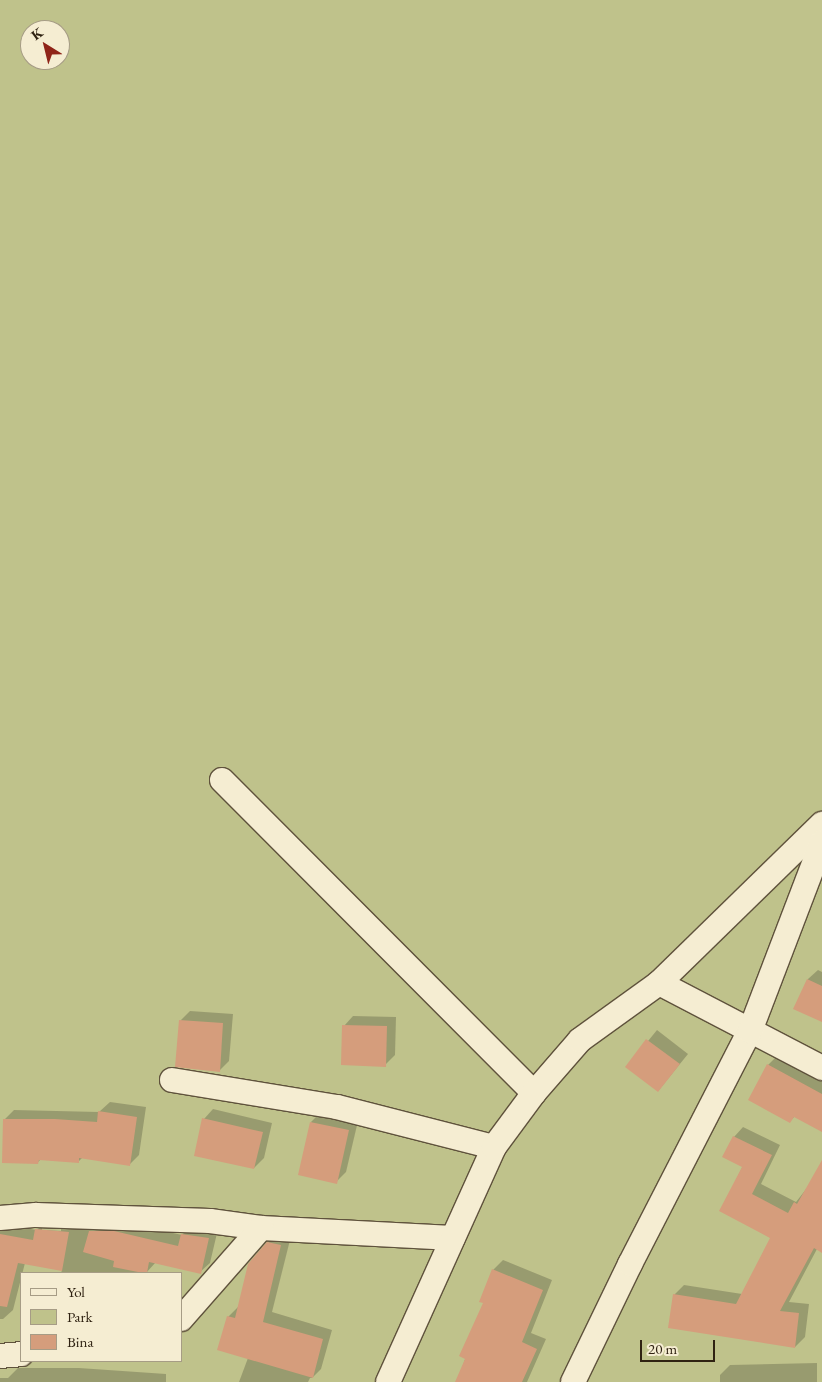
<!DOCTYPE html>
<style>
body{margin:0}
#map{position:relative;width:822px;height:1382px;overflow:hidden;background:#f0e4b9;font-family:"EB Garamond",serif}
div>[style]{position:absolute}
.green>*{inset:0;background:#bfc28b}
.shadow>*{inset:0;background:#0003}
.building>*{inset:0;background:#d59d7c}
.roads{filter:drop-shadow(1px 0 #5f523c) drop-shadow(-1px 0 #5f523c) drop-shadow(0 1px #5f523c) drop-shadow(0 -1px #5f523c)}
.minor>*{height:24px;margin:-12px;padding:0 12px;transform-origin:12px;border-radius:12px;background:#f5edd2}
span{translate:-50% -50%;white-space:nowrap;text-align:center;line-height:1.15;-webkit-text-stroke:4px #f5edd2;paint-order:stroke}
.legend{position:absolute;left:20px;top:1272px;width:162px;height:90px;box-sizing:border-box;background:#f5edd2;border:1px solid #a69c85;margin:0;padding:6px 9px;list-style:none;font-size:15px;color:#2f2212}
.legend li{display:flex;align-items:center;gap:10px;height:25px}
.legend b{width:25px;border:1px solid #a69c85}
.north{position:absolute;left:20px;top:20px;width:50px;height:50px;box-sizing:border-box;background:#f5edd2;border:1px solid #a69c85;border-radius:50%;rotate:324deg;font-size:14px;font-weight:700;line-height:20px;text-align:center;color:#2f2212}
.north::after{content:'';display:block;margin:auto;width:18px;height:22px;background:#8f2418;clip-path:polygon(50% 0,100% 100%,50% 72%,0 100%)}
.scale{position:absolute;left:640px;top:1340px;width:75px;height:22px;box-sizing:border-box;border:2px solid #2f2212;border-top:0;padding-left:6px;font-size:15px;line-height:18px;white-space:nowrap;color:#2f2212;-webkit-text-stroke:4px #f5edd2;paint-order:stroke}
</style>
<div id="map">
<div class="green">
<div style="clip-path:polygon(evenodd,0 0,822px 0,822px 1382px,0 1382px,0 0,30px 30px,60px 30px,60px 60px,30px 60px,30px 30px,0 0,21px 1273px,181px 1273px,181px 1361px,21px 1361px,21px 1273px)"></div>
</div>
<div class="shadow">
<div style="clip-path:polygon(818px 970px,822px 972px,822px 1020px,795px 1008px,808px 979px)"></div>
<div style="clip-path:polygon(190px 1011px,233px 1014px,229px 1061px,219px 1071px,180px 1021px)"></div>
<div style="clip-path:polygon(353px 1016px,396px 1017px,395px 1055px,385px 1065px,344px 1026px)"></div>
<div style="clip-path:polygon(657px 1030px,688px 1054px,658px 1091px,627px 1067px)"></div>
<div style="clip-path:polygon(778px 1055px,822px 1079px,822px 1130px,795px 1116px,790px 1121px,768px 1065px)"></div>
<div style="clip-path:polygon(110px 1102px,146px 1107px,139px 1155px,129px 1165px,83px 1157px,78px 1162px,41px 1159px,38px 1162px,4px 1120px,14px 1110px,99px 1112px)"></div>
<div style="clip-path:polygon(213px 1109px,272px 1123px,264px 1158px,254px 1168px,204px 1119px)"></div>
<div style="clip-path:polygon(321px 1112px,358px 1121px,346px 1172px,336px 1182px,311px 1122px)"></div>
<div style="clip-path:polygon(743px 1127px,780px 1145px,761px 1184px,796px 1202px,822px 1169px,822px 1251px,817px 1249px,789px 1302px,809px 1304px,805px 1337px,795px 1347px,674px 1295px,684px 1285px,742px 1294px,771px 1238px,721px 1210px,743px 1166px,734px 1137px)"></div>
<div style="clip-path:polygon(evenodd,47px 1220px,124px 1222px,182px 1235px,192px 1225px,218px 1229px,210px 1263px,200px 1272px,156px 1262px,146px 1273px,61px 1273px,62px 1270px,25px 1263px,13px 1310px,3px 1319px,0 1319px,0 1224px,37px 1230px,47px 1220px,42px 1228px,61px 1228px,61px 1231px,42px 1230px,42px 1228px)"></div>
<div style="clip-path:polygon(278px 1233px,291px 1236px,272px 1312px,332px 1330px,321px 1369px,312px 1378px,310px 1378px,308px 1382px,239px 1382px,248px 1358px,228px 1317px,238px 1307px,268px 1243px)"></div>
<div style="clip-path:polygon(503px 1260px,552px 1280px,531px 1333px,546px 1339px,527px 1382px,457px 1382px,485px 1303px,493px 1270px)"></div>
<div style="clip-path:polygon(817px 1363px,817px 1382px,720px 1382px,720px 1375px,730px 1365px)"></div>
<div style="clip-path:polygon(18px 1368px,79px 1368px,166px 1374px,166px 1382px,0 1382px,0 1378px,8px 1378px)"></div>
</div>
<div class="building">
<div style="clip-path:polygon(807px 979px,822px 986px,822px 1022px,793px 1009px)"></div>
<div style="clip-path:polygon(179px 1020px,223px 1023px,220px 1072px,175px 1067px)"></div>
<div style="clip-path:polygon(342px 1025px,387px 1026px,386px 1067px,341px 1065px)"></div>
<div style="clip-path:polygon(646px 1039px,680px 1064px,658px 1092px,625px 1067px)"></div>
<div style="clip-path:polygon(767px 1064px,822px 1094px,822px 1132px,794px 1117px,790px 1123px,748px 1100px)"></div>
<div style="clip-path:polygon(98px 1111px,137px 1117px,130px 1166px,79px 1158px,79px 1163px,39px 1160px,38px 1164px,2px 1163px,3px 1119px,55px 1119px,97px 1122px)"></div>
<div style="clip-path:polygon(202px 1118px,263px 1132px,254px 1169px,194px 1156px)"></div>
<div style="clip-path:polygon(310px 1122px,349px 1130px,337px 1184px,298px 1175px)"></div>
<div style="clip-path:polygon(733px 1136px,772px 1155px,752px 1194px,788px 1213px,794px 1202px,797px 1204px,822px 1160px,822px 1253px,814px 1248px,780px 1311px,799px 1313px,795px 1348px,668px 1328px,673px 1294px,736px 1304px,770px 1238px,719px 1211px,742px 1167px,722px 1157px)"></div>
<div style="clip-path:polygon(35px 1229px,69px 1232px,62px 1271px,18px 1263px,7px 1307px,0 1306px,0 1234px,33px 1240px)"></div>
<div style="clip-path:polygon(89px 1231px,114px 1231px,178px 1246px,181px 1234px,209px 1238px,201px 1274px,149px 1262px,147px 1273px,143px 1273px,113px 1267px,114px 1261px,83px 1252px)"></div>
<div style="clip-path:polygon(267px 1242px,281px 1245px,263px 1322px,323px 1339px,313px 1378px,217px 1350px,227px 1316px,235px 1318px,248px 1264px)"></div>
<div style="clip-path:polygon(492px 1269px,543px 1290px,522px 1342px,537px 1349px,522px 1382px,455px 1382px,465px 1359px,459px 1356px,483px 1303px,479px 1302px)"></div>
</div>
<div class="roads">
<div class="minor">
<div style="left:222px;top:780px;width:442px;rotate:45.1deg"></div>
<div style="left:659px;top:983px;width:184px;rotate:27.5deg"></div>
<div style="left:172px;top:1080px;width:167px;rotate:9.3deg"></div>
<div style="left:337px;top:1107px;width:162px;rotate:14.3deg"></div>
<div style="left:0;top:1218px;width:36px;rotate:-5deg"></div>
<div style="left:36px;top:1215px;width:174px;rotate:2deg"></div>
<div style="left:210px;top:1221px;width:51px;rotate:7.8deg"></div>
<div style="left:261px;top:1228px;width:192px;rotate:3deg"></div>
<div style="left:181px;top:1319px;width:121px;rotate:-48.7deg"></div>
<div style="left:0;top:1356px;width:21px;rotate:-5deg"></div>
<div style="left:388px;top:1382px;width:258px;rotate:-65.7deg"></div>
<div style="left:494px;top:1147px;width:67px;rotate:-53.5deg"></div>
<div style="left:534px;top:1093px;width:70px;rotate:-49deg"></div>
<div style="left:580px;top:1040px;width:97px;rotate:-35.8deg"></div>
<div style="left:659px;top:983px;width:228px;rotate:-44.3deg"></div>
<div style="left:573px;top:1382px;width:131px;rotate:-64.2deg"></div>
<div style="left:630px;top:1264px;width:262px;rotate:-62.8deg"></div>
<div style="left:750px;top:1031px;width:202px;rotate:-69.1deg"></div>
</div>
</div>
<ul class="legend">
<li><b style="height:6px;background:#f5edd2"></b>Yol</li>
<li><b style="height:14px;background:#bfc28b"></b>Park</li>
<li><b style="height:14px;background:#d59d7c"></b>Bina</li>
</ul>
<div class="north">K</div>
<div class="scale">20 m</div>
</div>
